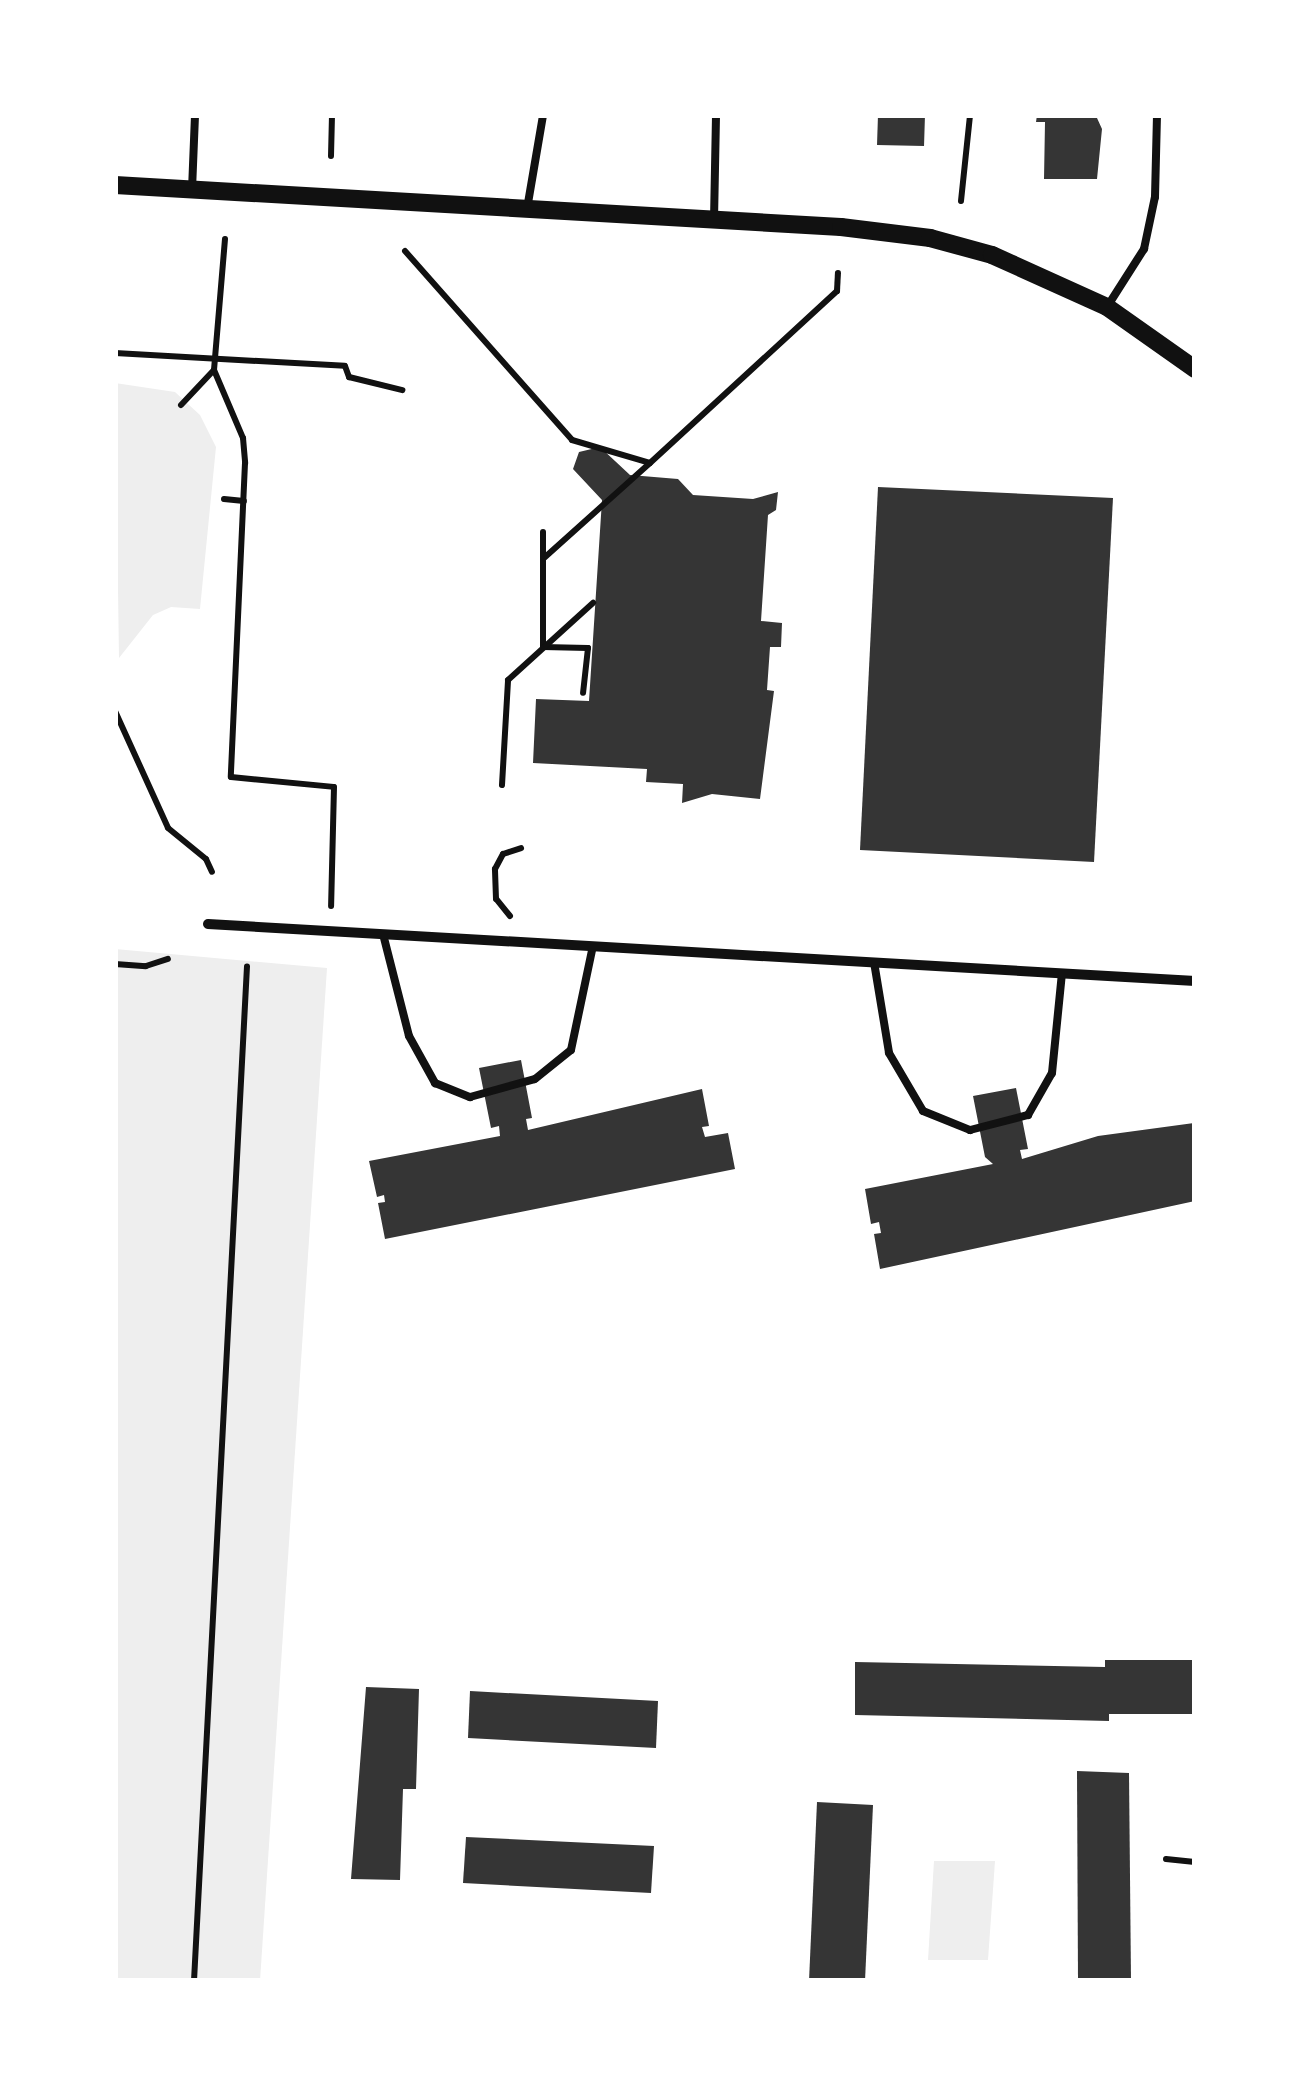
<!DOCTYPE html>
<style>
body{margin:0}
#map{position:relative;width:1310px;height:2096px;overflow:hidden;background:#fff;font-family:"Varela Round",sans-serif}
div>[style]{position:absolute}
.green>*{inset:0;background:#eee}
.building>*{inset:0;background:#353535}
.path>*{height:6px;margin:-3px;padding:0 3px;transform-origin:3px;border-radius:3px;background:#111}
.service>*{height:8px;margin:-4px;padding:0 4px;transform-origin:4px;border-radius:4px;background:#111}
.minor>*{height:10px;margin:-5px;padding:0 5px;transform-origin:5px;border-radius:5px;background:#111}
.tertiary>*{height:18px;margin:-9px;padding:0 9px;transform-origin:9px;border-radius:9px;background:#111}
span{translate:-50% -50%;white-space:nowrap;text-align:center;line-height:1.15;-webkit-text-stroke:10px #fff;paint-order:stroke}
.frame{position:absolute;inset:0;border:118px solid #fff;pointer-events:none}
</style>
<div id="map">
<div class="green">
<div style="clip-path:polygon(115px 383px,175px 392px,200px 415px,216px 447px,200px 609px,171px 607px,153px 615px,119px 658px)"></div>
<div style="clip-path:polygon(115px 949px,327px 968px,260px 1981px,115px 1981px)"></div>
<div style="clip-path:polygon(934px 1861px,995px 1861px,988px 1960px,928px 1960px)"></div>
</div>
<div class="building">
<div style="clip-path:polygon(878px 115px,925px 115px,924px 146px,877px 145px)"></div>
<div style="clip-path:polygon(1037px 115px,1097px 118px,1102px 129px,1097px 179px,1044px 179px,1045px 122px,1036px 122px)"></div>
<div style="clip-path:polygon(600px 447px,630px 475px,678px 479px,693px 495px,753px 499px,778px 492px,776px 510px,768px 515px,761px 621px,782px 623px,781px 647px,770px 647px,767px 690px,774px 691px,760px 799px,712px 794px,682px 803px,683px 784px,646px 782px,647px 769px,533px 763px,536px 699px,589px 701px,602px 500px,573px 469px,579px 452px)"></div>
<div style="clip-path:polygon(878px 487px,1113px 498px,1094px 862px,860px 850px)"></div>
<div style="clip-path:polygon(521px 1060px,532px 1118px,526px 1119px,528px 1130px,702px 1089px,709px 1126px,702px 1127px,705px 1137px,728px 1133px,735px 1169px,385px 1239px,378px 1203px,385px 1202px,384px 1195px,377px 1197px,369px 1161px,500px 1136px,499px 1126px,491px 1128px,479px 1068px)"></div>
<div style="clip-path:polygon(1016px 1088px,1028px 1149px,1020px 1150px,1022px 1159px,1098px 1136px,1194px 1123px,1195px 1201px,880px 1269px,874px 1234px,881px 1233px,879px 1222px,871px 1224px,865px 1189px,993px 1164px,985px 1157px,973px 1096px)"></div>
<div style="clip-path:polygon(1105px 1660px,1195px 1660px,1195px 1714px,1109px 1714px,1109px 1721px,855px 1715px,855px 1662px,1105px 1667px)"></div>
<div style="clip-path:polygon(366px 1687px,419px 1689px,416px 1789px,403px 1789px,400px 1880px,351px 1879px)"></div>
<div style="clip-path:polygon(470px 1691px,658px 1701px,656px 1748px,468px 1738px)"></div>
<div style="clip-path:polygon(1077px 1771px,1129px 1773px,1131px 1981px,1078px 1981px)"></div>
<div style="clip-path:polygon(817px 1802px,873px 1805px,865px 1981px,809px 1981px)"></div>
<div style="clip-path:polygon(466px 1837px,654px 1846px,651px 1893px,463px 1883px)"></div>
</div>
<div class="path">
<div style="left:331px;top:156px;width:41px;rotate:-88.6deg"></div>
<div style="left:961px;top:201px;width:86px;rotate:-84deg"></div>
<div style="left:225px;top:239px;width:131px;rotate:94.8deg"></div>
<div style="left:214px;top:370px;width:74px;rotate:66.9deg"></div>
<div style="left:243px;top:438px;width:25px;rotate:85deg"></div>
<div style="left:245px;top:463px;width:314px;rotate:92.6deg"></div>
<div style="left:231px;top:777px;width:103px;rotate:5.5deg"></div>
<div style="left:334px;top:787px;width:119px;rotate:91.4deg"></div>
<div style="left:405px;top:251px;width:252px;rotate:48.5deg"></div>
<div style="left:572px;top:440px;width:81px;rotate:16.4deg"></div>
<div style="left:650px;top:463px;width:254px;rotate:-42.6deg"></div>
<div style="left:837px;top:291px;width:18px;rotate:-87deg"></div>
<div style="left:115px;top:353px;width:230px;rotate:3.2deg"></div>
<div style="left:345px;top:366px;width:12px;rotate:70deg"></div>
<div style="left:349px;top:377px;width:55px;rotate:13.8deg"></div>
<div style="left:181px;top:405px;width:48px;rotate:-46.7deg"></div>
<div style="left:224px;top:499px;width:20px;rotate:6deg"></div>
<div style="left:543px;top:532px;width:115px;rotate:90deg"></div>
<div style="left:543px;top:647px;width:45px;rotate:1.3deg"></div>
<div style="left:588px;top:648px;width:45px;rotate:96.3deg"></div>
<div style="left:544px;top:558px;width:142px;rotate:-41.9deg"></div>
<div style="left:115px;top:711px;width:128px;rotate:65.6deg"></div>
<div style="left:168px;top:828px;width:49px;rotate:39.2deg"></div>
<div style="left:206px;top:859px;width:14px;rotate:65deg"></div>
<div style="left:502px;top:785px;width:105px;rotate:-86.7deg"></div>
<div style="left:508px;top:680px;width:115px;rotate:-42.2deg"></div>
<div style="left:510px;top:916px;width:22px;rotate:-129deg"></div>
<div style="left:496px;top:899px;width:30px;rotate:-92deg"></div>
<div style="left:495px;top:869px;width:17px;rotate:-62deg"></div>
<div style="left:503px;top:854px;width:19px;rotate:-18deg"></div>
<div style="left:115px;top:964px;width:31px;rotate:4deg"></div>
<div style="left:146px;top:966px;width:23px;rotate:-18deg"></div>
<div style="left:1166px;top:1859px;width:29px;rotate:6deg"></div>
<div style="left:194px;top:1981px;width:1016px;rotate:-87.01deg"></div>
</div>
<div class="service">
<div style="left:192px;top:190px;width:75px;rotate:-87.7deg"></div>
<div style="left:527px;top:209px;width:95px;rotate:-80.3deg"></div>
<div style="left:714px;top:220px;width:105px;rotate:-88.9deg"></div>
<div style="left:1107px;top:307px;width:69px;rotate:-57.5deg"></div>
<div style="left:1144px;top:249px;width:53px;rotate:-78.1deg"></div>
<div style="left:1155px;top:197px;width:82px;rotate:-88.6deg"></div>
<div style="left:383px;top:934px;width:105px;rotate:75.7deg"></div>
<div style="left:409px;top:1036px;width:54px;rotate:61deg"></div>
<div style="left:435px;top:1083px;width:38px;rotate:22deg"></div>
<div style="left:470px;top:1097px;width:67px;rotate:-15.5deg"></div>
<div style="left:535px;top:1079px;width:46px;rotate:-38.9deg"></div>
<div style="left:571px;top:1050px;width:106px;rotate:-78.1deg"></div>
<div style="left:874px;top:962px;width:92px;rotate:80.6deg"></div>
<div style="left:889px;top:1053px;width:67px;rotate:59.6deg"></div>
<div style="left:923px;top:1111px;width:51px;rotate:22deg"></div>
<div style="left:970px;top:1130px;width:60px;rotate:-14.5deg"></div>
<div style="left:1028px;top:1115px;width:48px;rotate:-60.3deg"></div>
<div style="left:1052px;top:1073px;width:100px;rotate:-84.3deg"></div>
</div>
<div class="minor">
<div style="left:208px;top:924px;width:989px;rotate:3.31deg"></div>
</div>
<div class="tertiary">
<div style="left:115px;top:185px;width:727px;rotate:3.31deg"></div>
<div style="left:841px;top:227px;width:90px;rotate:7deg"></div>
<div style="left:930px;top:238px;width:64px;rotate:15.3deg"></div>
<div style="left:992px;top:255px;width:126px;rotate:24.3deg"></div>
<div style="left:1107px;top:307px;width:108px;rotate:35.2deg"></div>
</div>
<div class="frame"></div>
</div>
